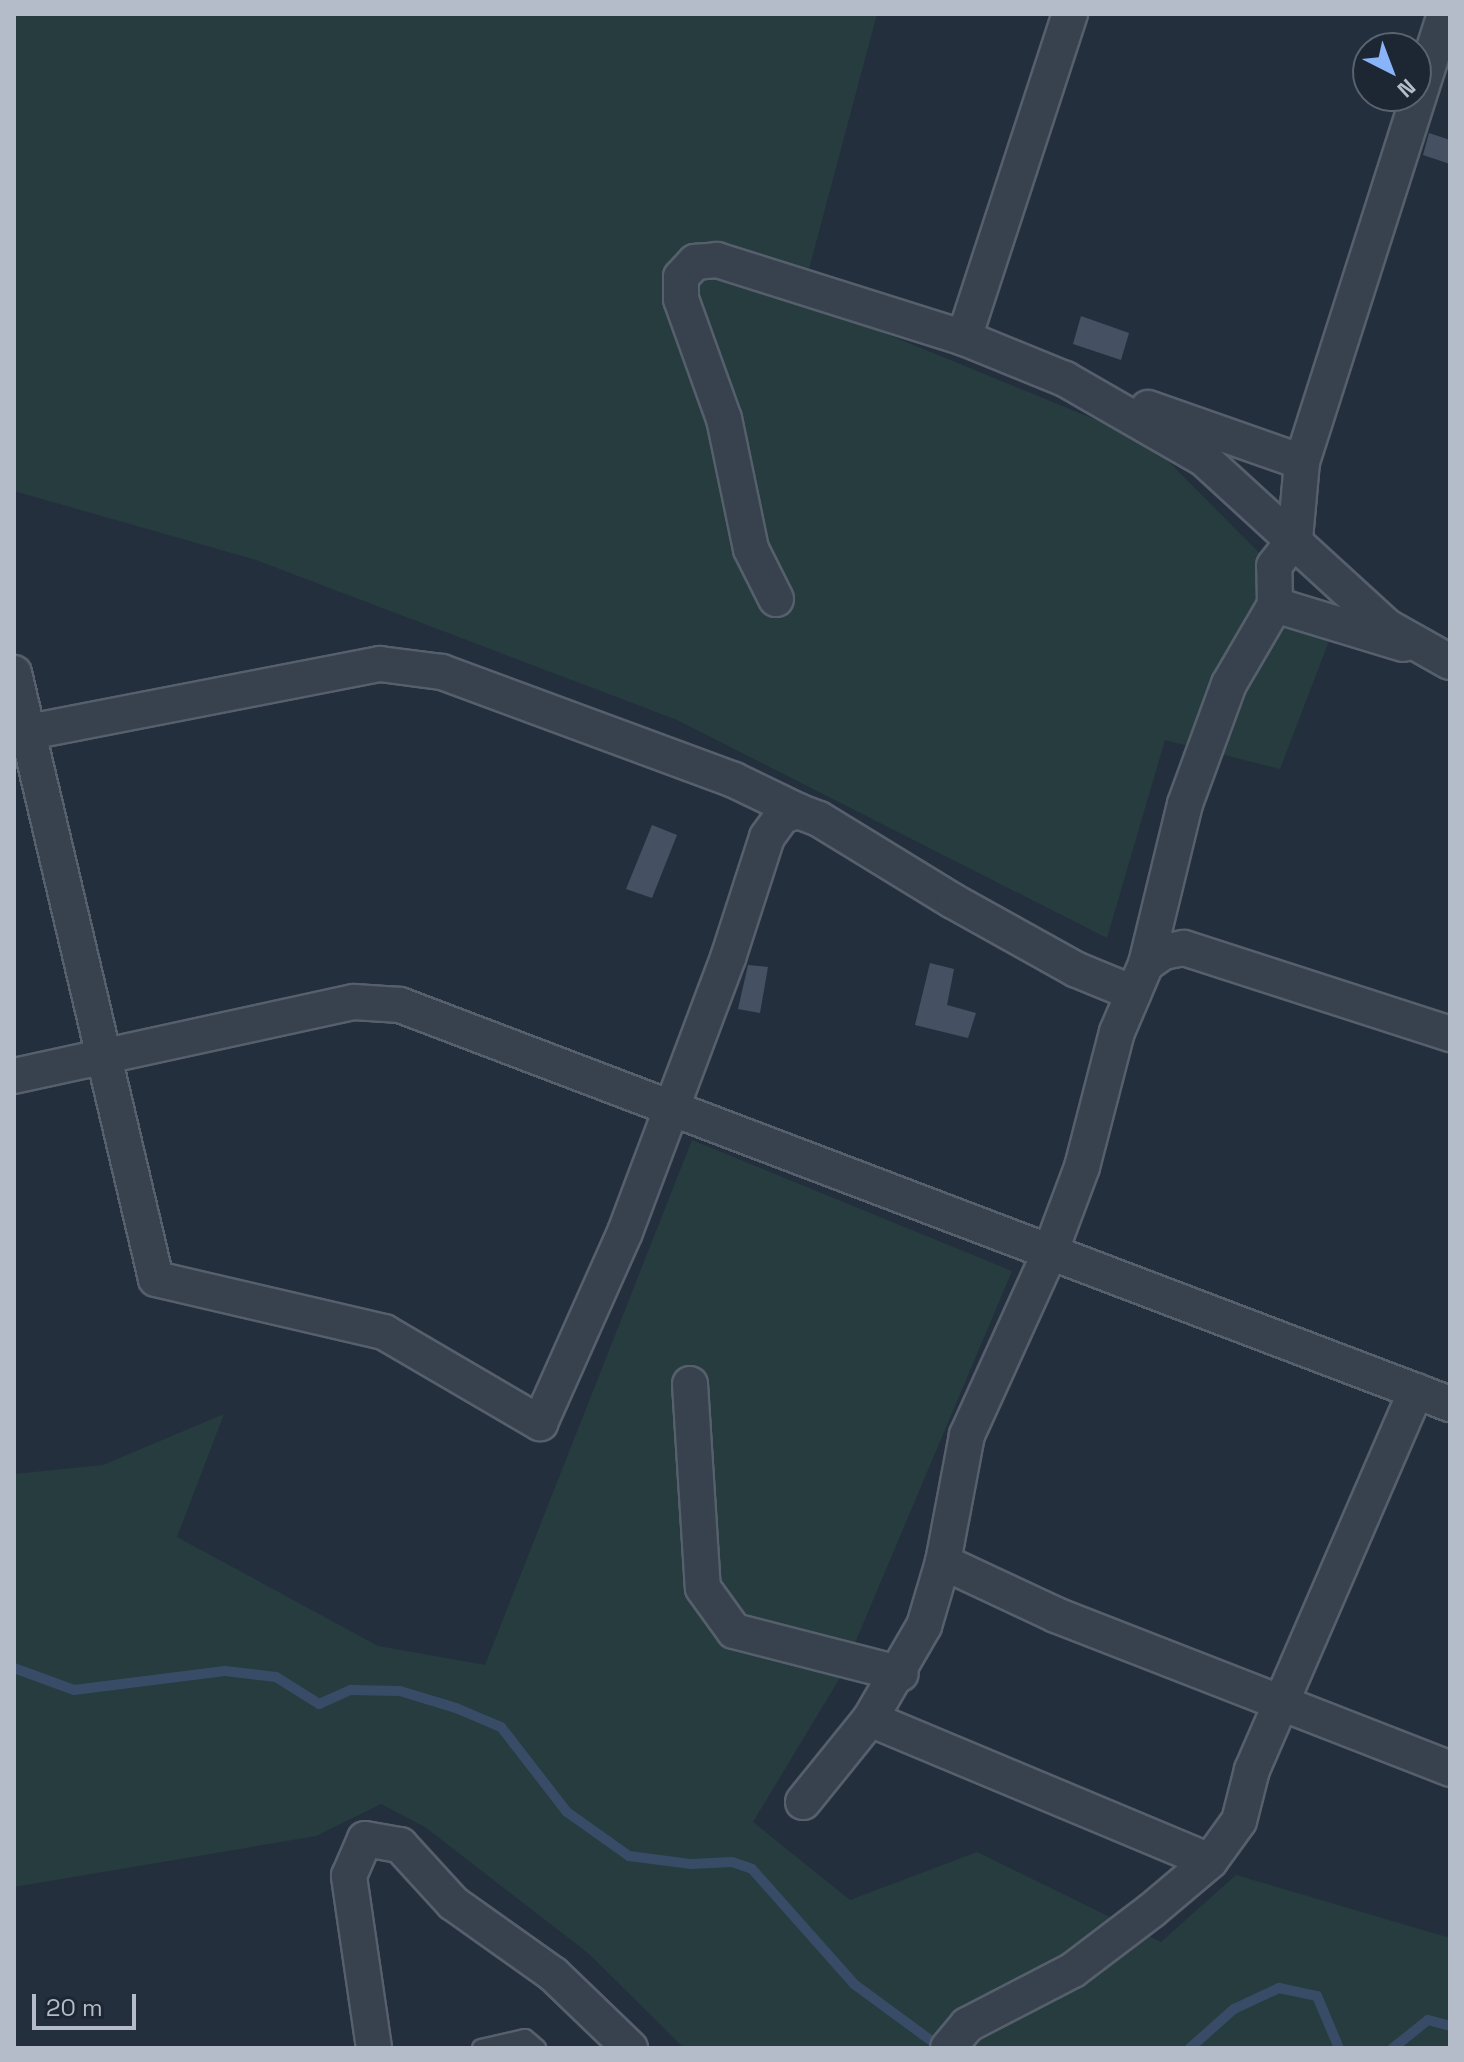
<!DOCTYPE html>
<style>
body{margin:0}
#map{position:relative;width:1464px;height:2062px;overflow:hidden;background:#242f3e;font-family:"Space Grotesk",sans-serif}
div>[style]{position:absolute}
.green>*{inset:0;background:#263c3f}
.stream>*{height:10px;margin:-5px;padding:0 5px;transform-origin:5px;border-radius:5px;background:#394c67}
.building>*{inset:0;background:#455162}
.roads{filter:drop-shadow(2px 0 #565f6c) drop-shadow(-2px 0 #565f6c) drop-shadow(0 2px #565f6c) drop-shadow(0 -2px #565f6c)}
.service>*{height:16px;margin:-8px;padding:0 8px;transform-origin:8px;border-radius:8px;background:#38414e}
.minor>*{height:34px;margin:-17px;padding:0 17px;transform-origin:17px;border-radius:17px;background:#38414e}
span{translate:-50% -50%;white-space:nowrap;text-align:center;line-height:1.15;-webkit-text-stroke:6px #1d2633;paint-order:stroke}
.frame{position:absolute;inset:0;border:16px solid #b4bcc9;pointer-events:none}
.north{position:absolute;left:1352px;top:32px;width:80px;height:80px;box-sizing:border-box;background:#1d2633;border:2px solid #59626f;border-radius:50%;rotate:138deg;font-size:22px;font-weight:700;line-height:32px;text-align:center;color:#b4bcc9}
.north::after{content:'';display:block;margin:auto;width:28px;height:36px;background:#8ab4f8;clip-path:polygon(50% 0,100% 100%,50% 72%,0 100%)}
.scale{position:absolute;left:32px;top:1994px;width:104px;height:36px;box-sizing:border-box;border:4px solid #b4bcc9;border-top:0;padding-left:10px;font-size:24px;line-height:28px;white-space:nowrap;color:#b4bcc9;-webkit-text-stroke:6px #1d2633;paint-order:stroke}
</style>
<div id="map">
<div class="green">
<div style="clip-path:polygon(14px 14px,877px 14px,801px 299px,1148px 441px,1334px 628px,1280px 769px,1165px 740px,1107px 938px,677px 720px,256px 560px,14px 491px)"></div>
<div style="clip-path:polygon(692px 1140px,1012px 1271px,841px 1676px,753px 1822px,850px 1900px,977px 1852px,1161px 1942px,1236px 1875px,1450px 1938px,1450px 2048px,684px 2048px,588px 1953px,425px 1827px,381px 1804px,316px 1836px,14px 1887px,14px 1474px,103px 1465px,224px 1414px,177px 1537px,378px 1646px,485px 1665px)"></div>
</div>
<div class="stream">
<div style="left:14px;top:1668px;width:64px;rotate:20.1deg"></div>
<div style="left:74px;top:1690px;width:152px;rotate:-7.2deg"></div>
<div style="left:225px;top:1671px;width:51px;rotate:6.7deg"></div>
<div style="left:276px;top:1677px;width:51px;rotate:32.1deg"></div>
<div style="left:319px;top:1704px;width:35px;rotate:-24deg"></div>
<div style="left:351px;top:1690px;width:49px;rotate:1.2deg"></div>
<div style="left:400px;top:1691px;width:59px;rotate:16.9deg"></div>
<div style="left:456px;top:1708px;width:49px;rotate:22.9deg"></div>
<div style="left:501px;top:1727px;width:108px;rotate:52.2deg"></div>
<div style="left:567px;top:1812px;width:76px;rotate:35.4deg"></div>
<div style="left:629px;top:1856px;width:63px;rotate:7.4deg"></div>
<div style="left:691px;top:1864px;width:41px;rotate:-2.8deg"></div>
<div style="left:732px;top:1862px;width:21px;rotate:19deg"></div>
<div style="left:752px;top:1869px;width:154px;rotate:48.4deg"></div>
<div style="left:854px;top:1984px;width:108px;rotate:36.3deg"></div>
<div style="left:1190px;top:2048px;width:59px;rotate:-41.6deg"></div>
<div style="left:1234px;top:2009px;width:50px;rotate:-25deg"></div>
<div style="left:1279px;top:1988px;width:39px;rotate:12deg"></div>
<div style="left:1317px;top:1996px;width:56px;rotate:67.1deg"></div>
<div style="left:1393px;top:2048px;width:45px;rotate:-38.7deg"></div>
<div style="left:1428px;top:2020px;width:23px;rotate:15deg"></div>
</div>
<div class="building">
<div style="clip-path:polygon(1429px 133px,1450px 140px,1450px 164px,1423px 155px)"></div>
<div style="clip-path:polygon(1081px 316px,1129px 333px,1121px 360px,1073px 344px)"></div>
<div style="clip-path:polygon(652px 825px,677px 835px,652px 898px,626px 889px)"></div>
<div style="clip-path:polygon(930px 963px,954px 969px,947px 1005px,976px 1013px,968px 1038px,915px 1025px)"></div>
<div style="clip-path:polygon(748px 965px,768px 967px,760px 1013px,738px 1009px)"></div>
</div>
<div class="roads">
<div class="service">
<div style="left:481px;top:2048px;width:45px;rotate:-12.8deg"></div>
<div style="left:525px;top:2038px;width:16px;rotate:40deg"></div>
</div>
<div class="minor">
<div style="left:964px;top:338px;width:341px;rotate:-71.9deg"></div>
<div style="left:1148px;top:408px;width:163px;rotate:19.3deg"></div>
<div style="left:776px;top:599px;width:56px;rotate:-116.6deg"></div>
<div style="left:751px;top:549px;width:133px;rotate:-101.7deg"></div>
<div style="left:724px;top:419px;width:127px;rotate:-109.7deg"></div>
<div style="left:681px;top:299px;width:22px;rotate:-90deg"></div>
<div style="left:681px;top:277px;width:21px;rotate:-47deg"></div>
<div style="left:695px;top:262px;width:22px;rotate:-5deg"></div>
<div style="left:717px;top:260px;width:259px;rotate:17.5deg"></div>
<div style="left:964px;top:338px;width:109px;rotate:22.1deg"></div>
<div style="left:1065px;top:379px;width:160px;rotate:29.9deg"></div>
<div style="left:1204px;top:459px;width:247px;rotate:42.5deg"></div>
<div style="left:1386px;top:626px;width:73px;rotate:29.4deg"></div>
<div style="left:1275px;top:605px;width:134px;rotate:16.9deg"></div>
<div style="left:14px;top:673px;width:622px;rotate:76.81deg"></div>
<div style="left:156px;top:1279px;width:234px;rotate:13.1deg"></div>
<div style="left:384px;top:1332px;width:181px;rotate:30.3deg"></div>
<div style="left:540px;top:1423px;width:209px;rotate:-66deg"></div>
<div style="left:625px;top:1232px;width:293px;rotate:-69.4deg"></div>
<div style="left:728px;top:958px;width:127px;rotate:-72.1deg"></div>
<div style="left:767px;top:837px;width:26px;rotate:-54deg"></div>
<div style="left:782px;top:816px;width:17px;rotate:-17deg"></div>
<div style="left:798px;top:811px;width:22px;rotate:21deg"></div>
<div style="left:819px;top:819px;width:157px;rotate:31.5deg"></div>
<div style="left:953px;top:901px;width:142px;rotate:29.1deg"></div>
<div style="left:1077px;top:970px;width:61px;rotate:22.3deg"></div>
<div style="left:14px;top:735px;width:373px;rotate:-11deg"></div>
<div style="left:380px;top:664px;width:63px;rotate:7.4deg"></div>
<div style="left:442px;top:672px;width:311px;rotate:20.3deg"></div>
<div style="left:734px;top:780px;width:71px;rotate:25.8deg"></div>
<div style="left:1146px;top:964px;width:165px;rotate:-76.3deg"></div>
<div style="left:1185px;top:804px;width:128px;rotate:-69.9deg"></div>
<div style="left:1229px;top:684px;width:91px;rotate:-59.8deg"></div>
<div style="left:1275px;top:605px;width:39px;rotate:-91deg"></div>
<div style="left:1274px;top:566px;width:34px;rotate:-52deg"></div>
<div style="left:1295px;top:539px;width:77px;rotate:-84.8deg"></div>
<div style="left:1302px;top:462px;width:470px;rotate:-72.3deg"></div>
<div style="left:14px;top:1076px;width:348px;rotate:-12.3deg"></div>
<div style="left:354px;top:1002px;width:46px;rotate:3.7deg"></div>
<div style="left:400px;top:1005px;width:1123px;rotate:20.81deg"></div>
<div style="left:690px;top:1384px;width:204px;rotate:86.4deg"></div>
<div style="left:703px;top:1588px;width:53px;rotate:54.2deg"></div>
<div style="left:734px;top:1631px;width:172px;rotate:14.4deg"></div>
<div style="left:943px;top:1562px;width:125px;rotate:25.1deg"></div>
<div style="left:1056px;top:1615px;width:423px;rotate:21.3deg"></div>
<div style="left:870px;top:1719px;width:368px;rotate:22.7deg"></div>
<div style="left:803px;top:1802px;width:107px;rotate:-51.1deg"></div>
<div style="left:870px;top:1719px;width:108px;rotate:-59.9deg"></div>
<div style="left:924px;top:1626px;width:67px;rotate:-73.5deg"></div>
<div style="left:943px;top:1562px;width:129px;rotate:-79.3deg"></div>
<div style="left:967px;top:1435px;width:203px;rotate:-65.6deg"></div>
<div style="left:1051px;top:1250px;width:89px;rotate:-69.5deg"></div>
<div style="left:1082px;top:1167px;width:139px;rotate:-75.5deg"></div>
<div style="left:1117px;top:1032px;width:74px;rotate:-66.9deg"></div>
<div style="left:1146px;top:964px;width:21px;rotate:-35deg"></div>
<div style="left:1163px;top:952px;width:21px;rotate:-11deg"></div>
<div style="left:1184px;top:948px;width:280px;rotate:17.9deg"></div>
<div style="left:374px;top:2048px;width:174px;rotate:-98.3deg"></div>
<div style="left:349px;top:1876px;width:40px;rotate:-66.6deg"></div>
<div style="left:365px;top:1839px;width:36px;rotate:10deg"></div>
<div style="left:400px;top:1845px;width:79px;rotate:47.6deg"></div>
<div style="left:453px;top:1903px;width:123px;rotate:35.4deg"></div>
<div style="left:553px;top:1974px;width:107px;rotate:43.9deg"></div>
<div style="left:948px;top:2048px;width:30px;rotate:-50deg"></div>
<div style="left:967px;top:2025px;width:119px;rotate:-27.4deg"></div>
<div style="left:1073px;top:1970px;width:99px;rotate:-37.2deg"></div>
<div style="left:1152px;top:1910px;width:76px;rotate:-40.2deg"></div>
<div style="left:1210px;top:1861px;width:49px;rotate:-54.1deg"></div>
<div style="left:1239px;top:1821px;width:53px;rotate:-75.7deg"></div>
<div style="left:1252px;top:1770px;width:413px;rotate:-66.6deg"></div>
</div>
</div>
<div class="frame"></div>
<div class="north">N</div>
<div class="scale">20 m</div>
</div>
